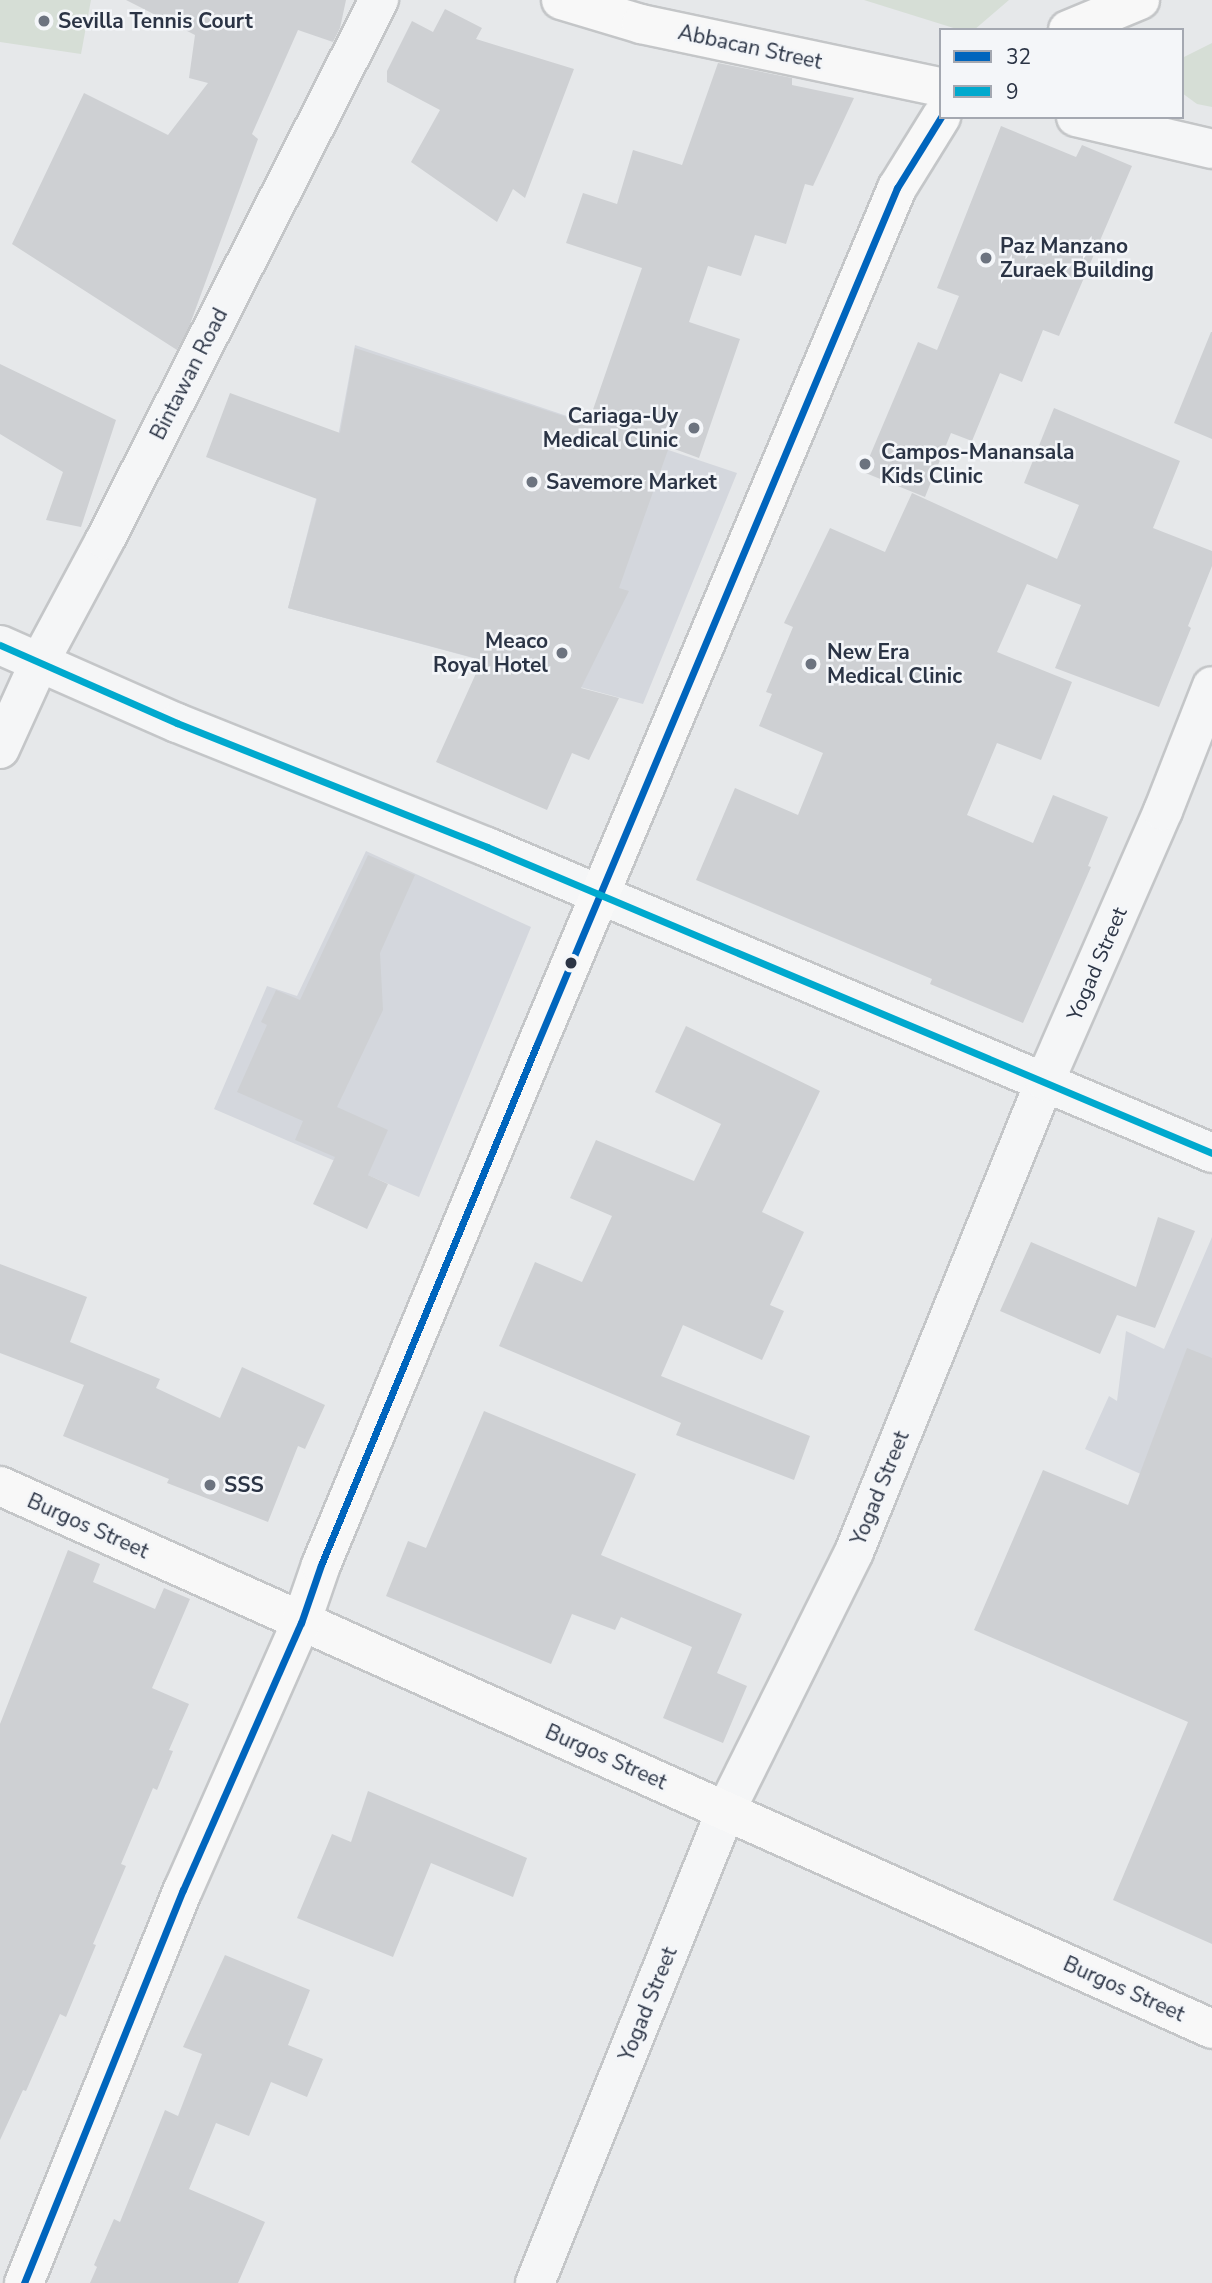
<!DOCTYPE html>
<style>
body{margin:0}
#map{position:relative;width:1212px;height:2283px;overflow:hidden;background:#e6e8ea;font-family:"Nunito Sans",sans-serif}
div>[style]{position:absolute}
.built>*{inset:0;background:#d4d7dd}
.green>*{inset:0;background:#d6ded6}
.building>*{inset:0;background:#ced0d3}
.roads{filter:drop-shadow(2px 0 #c4c6c8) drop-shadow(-2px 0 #c4c6c8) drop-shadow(0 2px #c4c6c8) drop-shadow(0 -2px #c4c6c8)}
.street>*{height:38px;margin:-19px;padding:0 19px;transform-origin:19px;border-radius:19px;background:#f5f6f7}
.secondary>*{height:38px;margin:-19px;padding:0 19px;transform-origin:19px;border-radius:19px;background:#f8f8f8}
.primary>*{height:38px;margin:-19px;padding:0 19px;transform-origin:19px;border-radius:19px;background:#f8f8f8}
.bus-1>*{height:7px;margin:-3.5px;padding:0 3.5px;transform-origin:3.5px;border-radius:3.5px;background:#0065bd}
.bus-2>*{height:7px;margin:-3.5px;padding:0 3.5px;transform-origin:3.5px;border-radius:3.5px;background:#00a9ce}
.dots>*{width:19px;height:19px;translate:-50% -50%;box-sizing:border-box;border:4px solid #f4f6f9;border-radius:50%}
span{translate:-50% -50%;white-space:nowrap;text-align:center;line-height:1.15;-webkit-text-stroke:5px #f4f6f9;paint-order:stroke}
.poi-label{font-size:21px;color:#2b3445;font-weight:700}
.left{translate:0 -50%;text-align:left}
.right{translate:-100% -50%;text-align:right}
.street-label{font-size:21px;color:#2b3445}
.legend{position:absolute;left:939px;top:28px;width:245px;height:91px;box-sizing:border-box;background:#f4f6f9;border:2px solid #a4a8b1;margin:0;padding:9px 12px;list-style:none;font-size:21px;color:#2b3445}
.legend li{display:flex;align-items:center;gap:14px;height:35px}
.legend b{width:35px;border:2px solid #a4a8b1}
</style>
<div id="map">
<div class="built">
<div style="clip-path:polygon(355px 345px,737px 473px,643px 704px,288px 608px,319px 488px,328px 491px)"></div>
<div style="clip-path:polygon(366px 851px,531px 927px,419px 1197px,214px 1109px,267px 986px,297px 996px)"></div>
<div style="clip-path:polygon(1212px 1237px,1212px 1506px,1085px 1449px,1109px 1396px,1117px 1401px,1126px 1331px,1164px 1349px)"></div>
</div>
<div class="green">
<div style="clip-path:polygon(0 0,91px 0,81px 54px,0 42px)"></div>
<div style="clip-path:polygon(864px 0,1009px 0,974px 30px,960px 30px)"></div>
<div style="clip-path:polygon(1212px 43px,1212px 107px,1197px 104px,1182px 93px,1182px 58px)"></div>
</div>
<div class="building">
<div style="clip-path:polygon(126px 0,346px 0,340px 28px,333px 42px,298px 30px,252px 134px,258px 139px,189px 327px,177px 350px,12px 244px,84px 93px,168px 135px,208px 83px,189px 78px,195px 35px)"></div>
<div style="clip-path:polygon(445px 9px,482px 28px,476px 39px,574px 69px,525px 198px,513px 189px,497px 222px,411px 162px,440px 110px,387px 82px,387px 71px,412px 21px,433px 32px)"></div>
<div style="clip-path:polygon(718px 63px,792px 78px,792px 85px,854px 98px,813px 186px,805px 184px,786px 244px,755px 235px,741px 276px,708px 266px,689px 322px,740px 339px,699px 458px,669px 447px,619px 588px,629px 591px,581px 688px,619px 698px,589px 760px,572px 753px,547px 810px,436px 762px,482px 660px,288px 608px,317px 499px,206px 457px,230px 393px,340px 433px,355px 348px,588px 424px,642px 268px,566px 243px,583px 193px,617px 204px,633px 150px,682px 165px)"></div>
<div style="clip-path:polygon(1001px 126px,1076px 157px,1082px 145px,1132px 166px,1059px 336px,1043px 330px,1022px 382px,1000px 373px,972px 441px,951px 433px,925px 497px,863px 472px,918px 342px,937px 350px,959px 296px,937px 288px)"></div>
<div style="clip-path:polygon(1211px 332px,1212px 332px,1212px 439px,1174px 423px)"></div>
<div style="clip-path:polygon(0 364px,116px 420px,81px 527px,46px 520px,63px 472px,0 434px)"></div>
<div style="clip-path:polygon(1054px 408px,1180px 461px,1153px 528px,1212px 551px,1212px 566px,1188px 626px,1191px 628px,1159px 707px,1055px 668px,1081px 605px,1027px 584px,997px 652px,1072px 682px,1041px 760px,997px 743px,967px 815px,1033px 843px,1053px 795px,1108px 817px,1088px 866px,1091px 867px,1023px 1023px,930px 984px,932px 979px,696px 880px,735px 788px,798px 815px,823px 753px,759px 726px,772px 694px,766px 692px,793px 627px,784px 623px,830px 528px,885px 552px,912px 493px,1057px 559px,1079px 505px,1024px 483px)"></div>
<div style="clip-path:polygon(368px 855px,415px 875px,380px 953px,383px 1010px,337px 1107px,388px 1130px,368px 1175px,388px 1184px,367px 1229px,313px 1204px,335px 1157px,295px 1140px,303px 1121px,237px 1092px,267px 1025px,261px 1022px,276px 990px,300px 1000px)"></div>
<div style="clip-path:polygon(686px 1026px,820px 1091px,762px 1212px,804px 1232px,770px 1305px,784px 1311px,762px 1360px,683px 1325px,661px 1376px,810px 1436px,794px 1480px,676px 1435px,681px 1423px,499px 1346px,535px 1262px,582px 1282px,612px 1216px,570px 1198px,596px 1140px,694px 1181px,721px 1124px,655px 1092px)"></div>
<div style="clip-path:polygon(1158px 1217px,1195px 1231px,1155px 1328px,1117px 1315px,1100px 1354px,1000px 1311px,1031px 1242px,1136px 1287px)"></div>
<div style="clip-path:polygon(0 1264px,87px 1297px,70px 1342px,160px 1379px,156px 1388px,220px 1418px,242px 1367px,325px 1405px,305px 1449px,298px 1446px,268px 1522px,167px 1483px,169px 1479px,63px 1436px,84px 1385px,0 1353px)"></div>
<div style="clip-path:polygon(1187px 1348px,1212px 1358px,1212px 1944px,1113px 1900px,1188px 1722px,974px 1630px,1043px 1470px,1128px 1505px)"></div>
<div style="clip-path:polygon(484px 1411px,636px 1474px,601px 1555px,742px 1614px,717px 1673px,747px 1686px,723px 1743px,663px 1718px,692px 1647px,621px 1617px,615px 1630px,572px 1614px,551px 1664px,386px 1596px,408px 1541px,426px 1548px)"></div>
<div style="clip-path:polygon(68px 1550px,100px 1564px,93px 1582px,155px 1609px,164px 1588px,190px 1599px,152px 1688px,189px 1704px,169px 1750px,173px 1751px,157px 1790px,153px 1788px,121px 1864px,126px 1866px,93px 1944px,96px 1945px,66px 2017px,60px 2014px,26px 2091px,23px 2090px,0 2140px,0 1724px)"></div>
<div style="clip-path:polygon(368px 1791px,527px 1858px,513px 1897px,431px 1863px,393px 1957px,297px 1918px,332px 1834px,351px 1842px)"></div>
<div style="clip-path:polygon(225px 1955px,310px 1990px,288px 2045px,323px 2059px,307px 2097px,271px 2082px,249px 2136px,216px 2123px,189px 2189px,265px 2222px,238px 2283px,90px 2283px,97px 2267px,94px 2265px,114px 2219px,120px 2222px,165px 2110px,178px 2116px,202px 2054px,183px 2047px)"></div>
</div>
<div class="roads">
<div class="street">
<div style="left:1076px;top:117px;width:140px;rotate:13.2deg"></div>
<div style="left:0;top:645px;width:193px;rotate:23.8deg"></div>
<div style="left:177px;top:723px;width:334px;rotate:21.8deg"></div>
<div style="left:487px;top:847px;width:787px;rotate:22.88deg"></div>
<div style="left:0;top:749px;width:94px;rotate:-65.6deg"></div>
<div style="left:39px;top:663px;width:140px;rotate:-61.8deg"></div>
<div style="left:105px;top:540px;width:606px;rotate:-63.1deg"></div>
<div style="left:535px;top:2283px;width:510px;rotate:-68.01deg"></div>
<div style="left:726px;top:1810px;width:288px;rotate:-63.6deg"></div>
<div style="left:854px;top:1552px;width:508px;rotate:-67.93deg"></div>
<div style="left:1045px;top:1081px;width:295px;rotate:-66.4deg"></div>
<div style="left:1163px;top:811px;width:134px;rotate:-68.6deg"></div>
</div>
<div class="secondary">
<div style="left:561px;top:0;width:84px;rotate:16.7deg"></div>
<div style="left:641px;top:24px;width:307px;rotate:11.9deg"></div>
<div style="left:0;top:1486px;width:1328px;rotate:24.13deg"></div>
</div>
<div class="primary">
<div style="left:1068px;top:30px;width:78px;rotate:-22.6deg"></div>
<div style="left:24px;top:2283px;width:424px;rotate:-68deg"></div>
<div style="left:183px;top:1890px;width:292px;rotate:-66.2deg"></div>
<div style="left:301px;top:1623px;width:61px;rotate:-71deg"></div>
<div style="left:321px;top:1565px;width:564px;rotate:-67.48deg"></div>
<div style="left:537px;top:1044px;width:929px;rotate:-67.19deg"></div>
<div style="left:897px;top:188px;width:84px;rotate:-58.2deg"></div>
</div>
</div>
<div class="bus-1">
<div style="left:24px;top:2283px;width:424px;rotate:-68deg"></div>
<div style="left:183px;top:1890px;width:292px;rotate:-66.2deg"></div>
<div style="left:301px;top:1623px;width:61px;rotate:-71deg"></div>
<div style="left:321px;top:1565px;width:564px;rotate:-67.48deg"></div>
<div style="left:537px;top:1044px;width:929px;rotate:-67.19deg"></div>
<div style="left:897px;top:188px;width:84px;rotate:-58.2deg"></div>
</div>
<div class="bus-2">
<div style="left:0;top:645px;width:193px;rotate:23.8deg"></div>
<div style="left:177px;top:723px;width:334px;rotate:21.8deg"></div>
<div style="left:487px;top:847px;width:787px;rotate:22.88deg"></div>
</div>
<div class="dots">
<div style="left:44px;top:21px;background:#6c737f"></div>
<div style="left:986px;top:258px;background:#6c737f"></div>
<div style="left:694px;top:428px;background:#6c737f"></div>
<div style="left:865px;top:464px;background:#6c737f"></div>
<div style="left:532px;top:482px;background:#6c737f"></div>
<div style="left:562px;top:653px;background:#6c737f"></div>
<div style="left:811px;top:664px;background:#6c737f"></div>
<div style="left:571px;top:963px;background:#2b3445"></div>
<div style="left:210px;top:1485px;background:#6c737f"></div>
</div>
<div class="poi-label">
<span class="left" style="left:58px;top:21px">Sevilla Tennis Court</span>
<span class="left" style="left:1000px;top:258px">Paz Manzano<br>Zuraek Building</span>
<span class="right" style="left:678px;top:428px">Cariaga-Uy<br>Medical Clinic</span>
<span class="left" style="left:881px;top:464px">Campos-Manansala<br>Kids Clinic</span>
<span class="left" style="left:546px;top:482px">Savemore Market</span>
<span class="right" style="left:548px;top:653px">Meaco<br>Royal Hotel</span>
<span class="left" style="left:827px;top:664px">New Era<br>Medical Clinic</span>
<span class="left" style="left:224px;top:1485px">SSS</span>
</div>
<div class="street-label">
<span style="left:750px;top:47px;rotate:12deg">Abbacan Street</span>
<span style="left:189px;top:374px;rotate:-63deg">Bintawan Road</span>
<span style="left:1097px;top:964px;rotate:-67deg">Yogad Street</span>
<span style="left:880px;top:1488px;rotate:-68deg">Yogad Street</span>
<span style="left:88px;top:1526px;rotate:24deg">Burgos Street</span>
<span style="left:606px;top:1757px;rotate:24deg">Burgos Street</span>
<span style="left:1124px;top:1989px;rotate:24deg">Burgos Street</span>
<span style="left:648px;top:2004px;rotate:-68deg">Yogad Street</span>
</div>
<ul class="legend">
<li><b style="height:9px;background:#0065bd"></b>32</li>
<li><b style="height:9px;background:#00a9ce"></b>9</li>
</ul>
</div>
